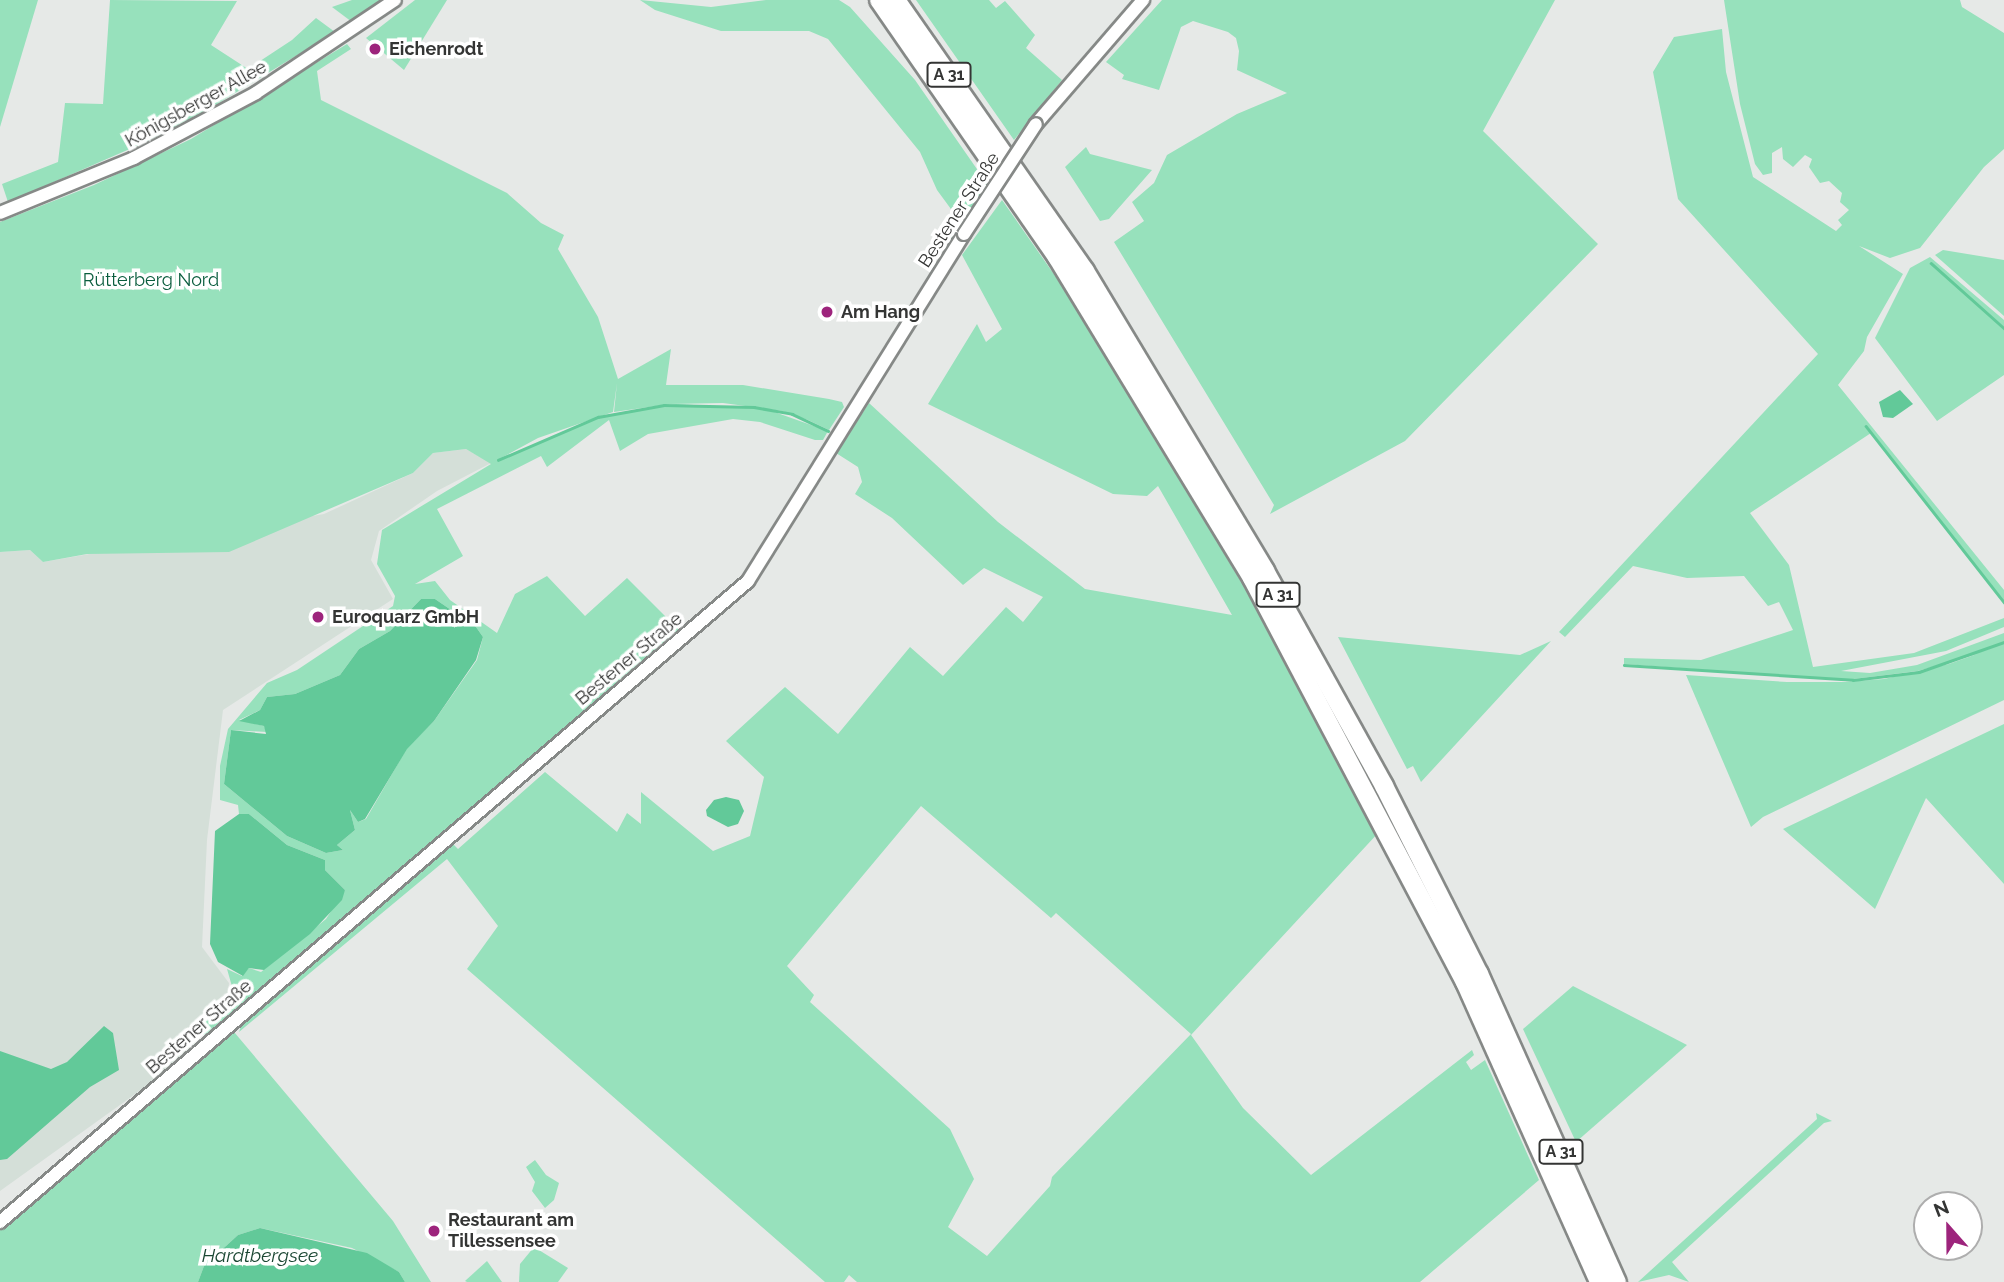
<!DOCTYPE html>
<meta charset="utf-8">
<style>
body{margin:0}
#map{position:relative;width:2004px;height:1282px;overflow:hidden;background:#e6e9e7;font-family:Raleway,sans-serif}
div>[style]{position:absolute}
.built>*{inset:0;background:#d4dfd8}
.green>*{inset:0;background:#97e1bc}
.water>*{inset:0;background:#62c999}
.stream>*{height:2.5px;margin:-1.25px;padding:0 1.25px;transform-origin:1.25px;border-radius:1.25px;background:#62c999}
.roads{filter:drop-shadow(2px 0 #868987) drop-shadow(-2px 0 #868987) drop-shadow(0 2px #868987) drop-shadow(0 -2px #868987)}
.tertiary>*{height:12px;margin:-6px;padding:0 6px;transform-origin:6px;border-radius:6px;background:#fff}
.secondary>*{height:12px;margin:-6px;padding:0 6px;transform-origin:6px;border-radius:6px;background:#fff}
.motorway>*{height:18px;margin:-9px;padding:0 9px;transform-origin:9px;border-radius:9px;background:#fff}
.bridges{filter:drop-shadow(2px 0 #868987) drop-shadow(-2px 0 #868987) drop-shadow(0 2px #868987) drop-shadow(0 -2px #868987)}
.tertiary-bridge>*{height:12px;margin:-6px;padding:0 6px;transform-origin:6px;border-radius:6px;background:#fff}
.dots>*{width:19px;height:19px;translate:-50% -50%;box-sizing:border-box;border:4px solid #fff;border-radius:50%}
span{translate:-50% -50%;white-space:nowrap;text-align:center;line-height:1.15;-webkit-text-stroke:7px #fff;paint-order:stroke}
.shield-label span{padding:2px 5px;background:#fff;border:2px solid;border-radius:5px;-webkit-text-stroke-width:0}
.shield-label{font-size:16px;color:#343534;font-weight:700}
.poi-label{font-size:18px;color:#343534;font-weight:700}
.left{translate:0 -50%;text-align:left}
.street-label{font-size:18px;color:#343534}
.park-label{font-size:18px;color:#0a5d3e}
.water-label{font-size:19px;color:#1a4632;font-style:italic}
.north{position:absolute;left:1913px;top:1191px;width:70px;height:70px;box-sizing:border-box;background:#fff;border:2px solid #aeaeae;border-radius:50%;rotate:339deg;font-size:19px;font-weight:700;line-height:28px;text-align:center;color:#343534}
.north::after{content:'';display:block;margin:auto;width:24px;height:32px;background:#9d247c;clip-path:polygon(50% 0,100% 100%,50% 72%,0 100%)}
</style>
<div id="map">
<div class="built">
<div style="clip-path:polygon(466px 449px,491px 463px,437px 491px,379px 531px,371px 560px,393px 599px,223px 710px,207px 840px,202px 947px,229px 983px,227px 1002px,189px 1028px,198px 1049px,0 1191px,0 552px,30px 550px,43px 562px,324px 514px,413px 473px,433px 453px)"></div>
</div>
<div class="green">
<div style="clip-path:polygon(0 0,38px 0,0 127px)"></div>
<div style="clip-path:polygon(110px 0,237px 1px,211px 45px,248px 69px,292px 40px,316px 18px,335px 32px,178px 128px,8px 202px,2px 184px,58px 162px,65px 103px,103px 104px)"></div>
<div style="clip-path:polygon(352px 0,382px 0,352px 22px,332px 7px)"></div>
<div style="clip-path:polygon(415px 0,447px 0,404px 70px,366px 38px)"></div>
<div style="clip-path:polygon(640px 0,711px 7px,766px 0,839px 0,850px 7px,915px 80px,988px 185px,953px 241px,948px 238px,959px 220px,937px 190px,920px 152px,828px 39px,809px 31px,721px 31px,655px 10px)"></div>
<div style="clip-path:polygon(916px 0,989px 0,996px 8px,1005px 1px,1035px 35px,1026px 48px,1062px 80px,1014px 140px)"></div>
<div style="clip-path:polygon(1162px 0,1555px 0,1483px 131px,1598px 244px,1405px 441px,1270px 514px,1274px 505px,1114px 242px,1144px 221px,1132px 202px,1154px 183px,1167px 155px,1237px 114px,1287px 93px,1237px 70px,1239px 51px,1236px 38px,1228px 32px,1193px 21px,1181px 27px,1159px 90px,1122px 79px,1124px 75px,1106px 62px)"></div>
<div style="clip-path:polygon(1724px 0,1960px 0,1962px 7px,2004px 33px,2004px 149px,1984px 167px,1920px 248px,1890px 258px,1859px 246px,1903px 274px,1867px 337px,1864px 351px,1838px 385px,2004px 590px,2004px 601px,1867px 426px,1871px 433px,1750px 513px,1789px 565px,1813px 667px,1914px 653px,2004px 618px,2004px 627px,1946px 651px,1841px 671px,1870px 673px,1917px 665px,2004px 633px,2004px 642px,1984px 651px,2004px 643px,2004px 700px,1763px 817px,1751px 827px,1686px 675px,1787px 682px,1845px 682px,1884px 679px,1949px 664px,1977px 654px,1918px 671px,1845px 680px,1624px 664px,1624px 658px,1701px 660px,1793px 630px,1779px 602px,1768px 606px,1744px 576px,1687px 578px,1633px 566px,1565px 637px,1559px 632px,1818px 354px,1678px 199px,1653px 72px,1674px 37px,1722px 29px,1726px 72px,1753px 177px,1836px 231px,1842px 225px,1838px 220px,1849px 210px,1840px 202px,1842px 193px,1829px 181px,1820px 183px,1809px 167px,1812px 159px,1805px 155px,1793px 167px,1783px 159px,1782px 147px,1772px 153px,1772px 173px,1763px 175px,1755px 164px,1740px 104px)"></div>
<div style="clip-path:polygon(evenodd,347px 44px,351px 49px,317px 71px,321px 100px,507px 193px,541px 223px,564px 235px,558px 249px,598px 317px,618px 379px,671px 349px,666px 385px,743px 385px,829px 399px,842px 402px,844px 407px,829px 430px,808px 420px,782px 411px,723px 403px,670px 404px,614px 412px,617px 383px,613px 412px,538px 438px,501px 458px,606px 415px,676px 404px,766px 409px,828px 431px,823px 440px,815px 440px,760px 422px,733px 419px,648px 434px,620px 451px,609px 420px,547px 467px,541px 456px,437px 509px,463px 556px,415px 584px,435px 581px,450px 600px,497px 633px,515px 594px,547px 576px,585px 616px,627px 578px,680px 631px,712px 606px,214px 1032px,202px 1035px,193px 1031px,198px 1022px,235px 997px,227px 969px,242px 976px,249px 968px,261px 972px,326px 919px,345px 890px,325px 870px,325px 860px,287px 845px,249px 814px,239px 814px,238px 805px,220px 800px,220px 766px,228px 729px,267px 683px,297px 670px,393px 606px,395px 596px,377px 564px,382px 530px,491px 464px,466px 449px,433px 453px,413px 473px,229px 552px,87px 554px,43px 562px,30px 550px,0 552px,0 222px,94px 185px,191px 139px,347px 44px,421px 599px,435px 599px,476px 627px,483px 637px,477px 660px,434px 721px,407px 748px,366px 819px,358px 822px,350px 810px,355px 830px,337px 845px,343px 850px,326px 853px,287px 836px,224px 784px,231px 730px,267px 732px,264px 726px,239px 720px,260px 710px,267px 697px,295px 694px,340px 675px,359px 649px,390px 631px,421px 599px)"></div>
<div style="clip-path:polygon(1086px 147px,1090px 154px,1152px 170px,1109px 219px,1100px 221px,1065px 167px)"></div>
<div style="clip-path:polygon(evenodd,1002px 200px,1086px 320px,1272px 634px,1379px 832px,1191px 1035px,1243px 1108px,1311px 1175px,1472px 1050px,1474px 1055px,1466px 1062px,1471px 1070px,1485px 1060px,1539px 1180px,1420px 1282px,857px 1282px,849px 1275px,844px 1282px,825px 1282px,467px 969px,498px 926px,447px 859px,239px 1032px,244px 1018px,450px 841px,458px 849px,545px 772px,617px 832px,627px 813px,641px 824px,641px 792px,713px 851px,750px 836px,764px 777px,726px 741px,785px 687px,838px 734px,910px 647px,943px 676px,1006px 607px,1023px 622px,1043px 597px,984px 568px,963px 585px,892px 518px,855px 494px,862px 482px,858px 467px,836px 453px,869px 403px,998px 522px,1085px 589px,1232px 615px,1158px 486px,1147px 496px,1113px 494px,928px 404px,977px 324px,986px 342px,1002px 329px,962px 255px,1002px 200px,921px 806px,1051px 918px,1056px 913px,1191px 1034px,1052px 1177px,1050px 1186px,987px 1256px,948px 1227px,974px 1179px,950px 1129px,810px 1002px,814px 995px,787px 966px,921px 806px)"></div>
<div style="clip-path:polygon(1943px 250px,2004px 260px,2004px 316px,1935px 255px)"></div>
<div style="clip-path:polygon(1930px 257px,2004px 320px,2004px 327px,1930px 263px,2004px 329px,2004px 375px,1937px 421px,1875px 338px,1910px 268px)"></div>
<div style="clip-path:polygon(1338px 637px,1520px 655px,1551px 641px,1421px 782px,1413px 766px,1407px 769px)"></div>
<div style="clip-path:polygon(2004px 724px,2004px 884px,1926px 798px,1875px 909px,1783px 829px)"></div>
<div style="clip-path:polygon(1573px 986px,1687px 1045px,1576px 1142px,1523px 1029px)"></div>
<div style="clip-path:polygon(229px 1026px,393px 1221px,431px 1282px,405px 1282px,399px 1272px,352px 1248px,260px 1228px,238px 1235px,204px 1266px,198px 1282px,0 1282px,0 1226px)"></div>
<div style="clip-path:polygon(1816px 1113px,1832px 1121px,1824px 1123px,1672px 1262px,1689px 1282px,1669px 1275px,1638px 1282px,1817px 1119px)"></div>
<div style="clip-path:polygon(535px 1160px,546px 1175px,559px 1183px,554px 1200px,545px 1208px,532px 1191px,535px 1182px,526px 1167px)"></div>
<div style="clip-path:polygon(534px 1247px,568px 1268px,558px 1282px,519px 1282px,520px 1264px)"></div>
<div style="clip-path:polygon(487px 1261px,502px 1282px,467px 1282px,465px 1281px)"></div>
</div>
<div class="water">
<div style="clip-path:polygon(1900px 390px,1913px 404px,1893px 418px,1883px 417px,1879px 402px)"></div>
<div style="clip-path:polygon(421px 599px,435px 599px,476px 627px,483px 637px,476px 660px,434px 721px,407px 749px,365px 819px,358px 822px,350px 810px,355px 830px,337px 845px,343px 850px,326px 853px,287px 836px,224px 784px,231px 730px,266px 734px,264px 726px,239px 721px,260px 710px,267px 697px,295px 694px,340px 675px,359px 649px,390px 631px)"></div>
<div style="clip-path:polygon(726px 797px,739px 800px,744px 811px,738px 824px,728px 827px,707px 816px,706px 810px,714px 800px)"></div>
<div style="clip-path:polygon(239px 814px,249px 814px,287px 845px,325px 860px,325px 870px,345px 890px,342px 900px,310px 934px,264px 970px,249px 968px,243px 976px,218px 962px,210px 944px,215px 831px)"></div>
<div style="clip-path:polygon(104px 1026px,113px 1033px,119px 1070px,90px 1087px,7px 1159px,0 1160px,0 1051px,51px 1069px,67px 1062px)"></div>
<div style="clip-path:polygon(260px 1228px,367px 1253px,399px 1272px,405px 1282px,198px 1282px,204px 1266px,238px 1235px)"></div>
</div>
<div class="stream">
<div style="left:1931px;top:263px;width:98px;rotate:41.7deg"></div>
<div style="left:1866px;top:426px;width:224px;rotate:51.9deg"></div>
<div style="left:498px;top:460px;width:109px;rotate:-23.3deg"></div>
<div style="left:598px;top:417px;width:67px;rotate:-10.3deg"></div>
<div style="left:664px;top:405px;width:90px;rotate:1.3deg"></div>
<div style="left:754px;top:407px;width:39px;rotate:10deg"></div>
<div style="left:792px;top:414px;width:40px;rotate:25deg"></div>
<div style="left:1624px;top:665px;width:229px;rotate:3.7deg"></div>
<div style="left:1853px;top:680px;width:66px;rotate:-6.9deg"></div>
<div style="left:1919px;top:672px;width:90px;rotate:-19.4deg"></div>
</div>
<div class="roads">
<div class="tertiary">
<div style="left:1036px;top:124px;width:164px;rotate:-49.2deg"></div>
<div style="left:0;top:1222px;width:985px;rotate:-40.59deg"></div>
<div style="left:748px;top:581px;width:409px;rotate:-58.1deg"></div>
</div>
<div class="secondary">
<div style="left:0;top:213px;width:145px;rotate:-22.3deg"></div>
<div style="left:134px;top:158px;width:138px;rotate:-28deg"></div>
<div style="left:256px;top:93px;width:167px;rotate:-33.8deg"></div>
</div>
<div class="motorway">
<div style="left:879px;top:0;width:313px;rotate:55.3deg"></div>
<div style="left:1057px;top:257px;width:376px;rotate:58.7deg"></div>
<div style="left:1252px;top:578px;width:457px;rotate:62.2deg"></div>
<div style="left:1465px;top:982px;width:329px;rotate:65.9deg"></div>
<div style="left:896px;top:0;width:330px;rotate:55.1deg"></div>
<div style="left:1085px;top:271px;width:350px;rotate:59deg"></div>
<div style="left:1265px;top:571px;width:246px;rotate:61deg"></div>
<div style="left:1384px;top:786px;width:211px;rotate:63.2deg"></div>
<div style="left:1479px;top:974px;width:338px;rotate:65.9deg"></div>
</div>
</div>
<div class="bridges">
<div class="tertiary-bridge">
<div style="left:964px;top:234px;width:131px;rotate:-56.8deg"></div>
</div>
</div>
<div class="dots">
<div style="left:375px;top:49px;background:#9d247c"></div>
<div style="left:827px;top:312px;background:#9d247c"></div>
<div style="left:318px;top:617px;background:#9d247c"></div>
<div style="left:434px;top:1231px;background:#9d247c"></div>
</div>
<div class="shield-label">
<span style="left:949px;top:75px">A 31</span>
<span style="left:1278px;top:595px">A 31</span>
<span style="left:1561px;top:1152px">A 31</span>
</div>
<div class="poi-label">
<span class="left" style="left:389px;top:49px">Eichenrodt</span>
<span class="left" style="left:841px;top:312px">Am Hang</span>
<span class="left" style="left:332px;top:617px">Euroquarz GmbH</span>
<span class="left" style="left:448px;top:1231px">Restaurant am<br>Tillessensee</span>
</div>
<div class="street-label">
<span style="left:196px;top:104px;rotate:-29deg">Königsberger Allee</span>
<span style="left:959px;top:210px;rotate:-57deg">Bestener Straße</span>
<span style="left:629px;top:659px;rotate:-40deg">Bestener Straße</span>
<span style="left:199px;top:1027px;rotate:-41deg">Bestener Straße</span>
</div>
<div class="park-label">
<span style="left:151px;top:280px">Rütterberg Nord</span>
</div>
<div class="water-label">
<span style="left:260px;top:1256px">Hardtbergsee</span>
</div>
<div class="north">N</div>
</div>
